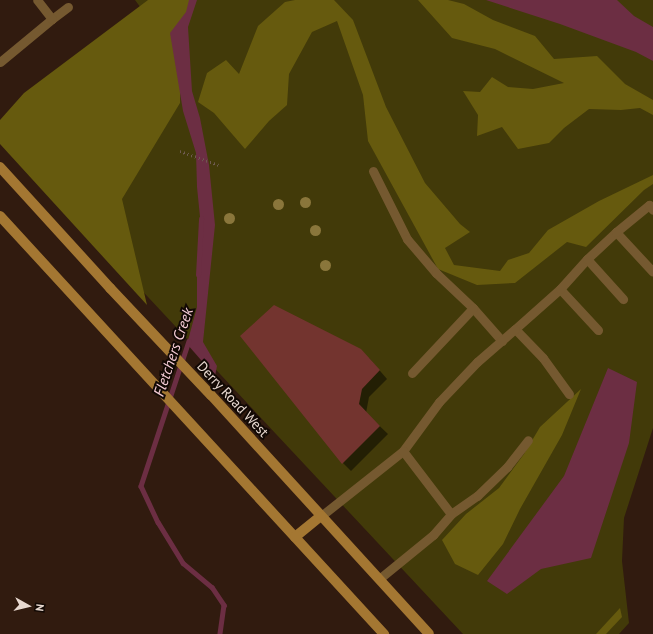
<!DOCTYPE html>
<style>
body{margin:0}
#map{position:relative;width:653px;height:634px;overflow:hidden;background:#311b0f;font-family:"PT Sans",sans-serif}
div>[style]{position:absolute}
.green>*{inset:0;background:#423a09}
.forest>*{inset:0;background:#665a0e}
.water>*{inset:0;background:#6c2e43}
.shadow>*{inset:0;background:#0007}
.stream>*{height:4.5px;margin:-2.25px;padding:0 2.25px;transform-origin:2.25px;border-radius:2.25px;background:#6c2e43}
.building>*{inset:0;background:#73342f}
.path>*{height:2.5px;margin-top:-1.25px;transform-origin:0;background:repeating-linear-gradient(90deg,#6e5a4f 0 1px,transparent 0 4px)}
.lane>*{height:9px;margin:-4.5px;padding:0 4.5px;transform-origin:4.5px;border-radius:4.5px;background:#755930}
.secondary>*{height:10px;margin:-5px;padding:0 5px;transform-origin:5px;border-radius:5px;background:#a47732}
.trees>*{width:11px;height:11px;margin:-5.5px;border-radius:50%;background:#8a763b}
span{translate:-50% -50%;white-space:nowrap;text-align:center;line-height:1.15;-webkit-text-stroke:4px #120904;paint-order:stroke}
.street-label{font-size:14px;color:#e8d9d0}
.water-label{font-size:15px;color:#f7ced8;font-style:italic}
.north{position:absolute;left:8px;top:586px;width:40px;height:40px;-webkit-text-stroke:3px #120904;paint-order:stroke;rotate:98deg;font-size:11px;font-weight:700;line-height:16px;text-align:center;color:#e8d9d0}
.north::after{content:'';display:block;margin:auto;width:14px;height:18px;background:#e8d9d0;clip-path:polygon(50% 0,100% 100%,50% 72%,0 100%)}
</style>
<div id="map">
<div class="green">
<div style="clip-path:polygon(135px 0,653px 0,653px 428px,624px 518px,622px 561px,629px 623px,619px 634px,463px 634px,90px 235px,152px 23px)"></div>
</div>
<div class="forest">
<div style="clip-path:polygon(148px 0,194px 0,180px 31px,180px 103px,122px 199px,147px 305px,0 144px,0 120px,24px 93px)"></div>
<div style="clip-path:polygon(295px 0,334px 0,353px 20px,386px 107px,425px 183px,460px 224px,470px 232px,445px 248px,454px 265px,500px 271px,508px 260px,529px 253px,548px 230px,599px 201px,653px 175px,653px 184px,644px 190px,586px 247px,567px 242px,515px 283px,477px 285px,438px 269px,368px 141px,363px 95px,337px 21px,312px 32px,289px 74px,287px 105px,269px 121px,245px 149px,214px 113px,198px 102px,207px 73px,226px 60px,239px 74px,258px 26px,285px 2px)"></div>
<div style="clip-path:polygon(418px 0,448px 0,464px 4px,493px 20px,535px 36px,554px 59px,597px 56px,625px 84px,653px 100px,653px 115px,640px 108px,621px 110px,589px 109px,564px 128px,549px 143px,518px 149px,502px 127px,477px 136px,478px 115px,463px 91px,480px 92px,492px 77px,508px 87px,533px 89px,564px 83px,495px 49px,452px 38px)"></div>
<div style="clip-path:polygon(581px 389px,562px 435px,520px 509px,503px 544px,478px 575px,455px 564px,442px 540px,466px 514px,499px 488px,524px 454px,540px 427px)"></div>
<div style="clip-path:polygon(620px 608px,622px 617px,606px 634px,596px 634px)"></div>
</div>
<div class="water">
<div style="clip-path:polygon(189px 0,197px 0,188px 27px,192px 91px,200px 118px,209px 165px,215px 225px,203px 342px,217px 366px,215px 376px,187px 344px,197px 307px,197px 271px,202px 237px,197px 187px,196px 153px,183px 111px,170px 33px,186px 12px)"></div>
<div style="clip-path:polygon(486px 0,617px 0,634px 16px,653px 27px,653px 61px,636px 52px,560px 24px)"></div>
<div style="clip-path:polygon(608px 368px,637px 382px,629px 443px,591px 558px,541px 569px,507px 594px,487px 581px,564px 476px)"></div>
</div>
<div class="shadow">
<div style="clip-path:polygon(369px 358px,387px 379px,369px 397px,366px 413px,388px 434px,351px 471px,343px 463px)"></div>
</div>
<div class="stream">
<div style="left:198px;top:275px;width:56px;rotate:-86.9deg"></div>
<div style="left:189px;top:341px;width:153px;rotate:108.3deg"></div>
<div style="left:141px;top:486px;width:40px;rotate:65deg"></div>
<div style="left:158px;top:522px;width:48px;rotate:58.6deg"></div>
<div style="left:183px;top:563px;width:38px;rotate:40deg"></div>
<div style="left:212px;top:587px;width:22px;rotate:56deg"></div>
<div style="left:224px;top:605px;width:29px;rotate:98deg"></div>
</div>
<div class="building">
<div style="clip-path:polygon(274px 305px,361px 349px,380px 370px,362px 389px,359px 404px,380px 426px,342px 464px,240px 336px)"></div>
</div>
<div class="path">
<div style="left:180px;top:151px;width:41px;rotate:19.7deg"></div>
</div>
<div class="lane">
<div style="left:52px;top:19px;width:20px;rotate:-37deg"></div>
<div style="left:0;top:62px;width:67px;rotate:-39.6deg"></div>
<div style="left:52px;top:19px;width:24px;rotate:-128deg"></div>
<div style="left:373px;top:171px;width:76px;rotate:63.4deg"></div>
<div style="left:407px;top:239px;width:45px;rotate:49.5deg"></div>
<div style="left:436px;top:273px;width:51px;rotate:43.4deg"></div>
<div style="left:473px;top:308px;width:44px;rotate:48.7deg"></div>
<div style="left:616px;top:232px;width:54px;rotate:47.2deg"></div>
<div style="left:587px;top:259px;width:54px;rotate:48deg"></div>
<div style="left:560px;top:289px;width:56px;rotate:47.2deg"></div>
<div style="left:412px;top:373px;width:89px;rotate:-46.8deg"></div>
<div style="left:569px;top:394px;width:44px;rotate:-125.8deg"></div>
<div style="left:543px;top:358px;width:40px;rotate:-134deg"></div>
<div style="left:515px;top:329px;width:60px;rotate:-41.6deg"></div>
<div style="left:560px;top:289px;width:40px;rotate:-48deg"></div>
<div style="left:587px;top:259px;width:40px;rotate:-43deg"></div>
<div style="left:616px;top:232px;width:43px;rotate:-39.3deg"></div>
<div style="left:649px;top:205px;width:6px;rotate:51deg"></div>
<div style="left:403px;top:451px;width:61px;rotate:-53.7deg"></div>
<div style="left:439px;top:402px;width:55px;rotate:-46.5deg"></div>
<div style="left:477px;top:362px;width:50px;rotate:-41deg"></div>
<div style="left:321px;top:516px;width:105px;rotate:-38.4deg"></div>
<div style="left:403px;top:451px;width:79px;rotate:52.7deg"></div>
<div style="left:451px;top:514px;width:32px;rotate:-35deg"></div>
<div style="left:477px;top:496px;width:42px;rotate:-44deg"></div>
<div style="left:507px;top:467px;width:34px;rotate:-52deg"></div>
<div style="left:379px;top:579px;width:70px;rotate:-39.2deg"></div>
<div style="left:433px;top:535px;width:28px;rotate:-49deg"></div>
</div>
<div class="secondary">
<div style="left:0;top:167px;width:164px;rotate:47.7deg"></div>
<div style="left:110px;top:288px;width:147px;rotate:46.7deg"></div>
<div style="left:211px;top:395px;width:323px;rotate:47.6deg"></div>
<div style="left:0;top:216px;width:568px;rotate:47.43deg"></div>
<div style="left:295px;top:537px;width:33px;rotate:-39deg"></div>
</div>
<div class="trees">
<div style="left:305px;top:202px"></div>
<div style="left:278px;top:204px"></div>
<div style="left:229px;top:218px"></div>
<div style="left:315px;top:230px"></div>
<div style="left:325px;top:265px"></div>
</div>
<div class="street-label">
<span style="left:233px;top:399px;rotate:47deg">Derry Road West</span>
</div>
<div class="water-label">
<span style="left:173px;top:352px;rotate:-71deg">Fletchers Creek</span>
</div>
<div class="north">N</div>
</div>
